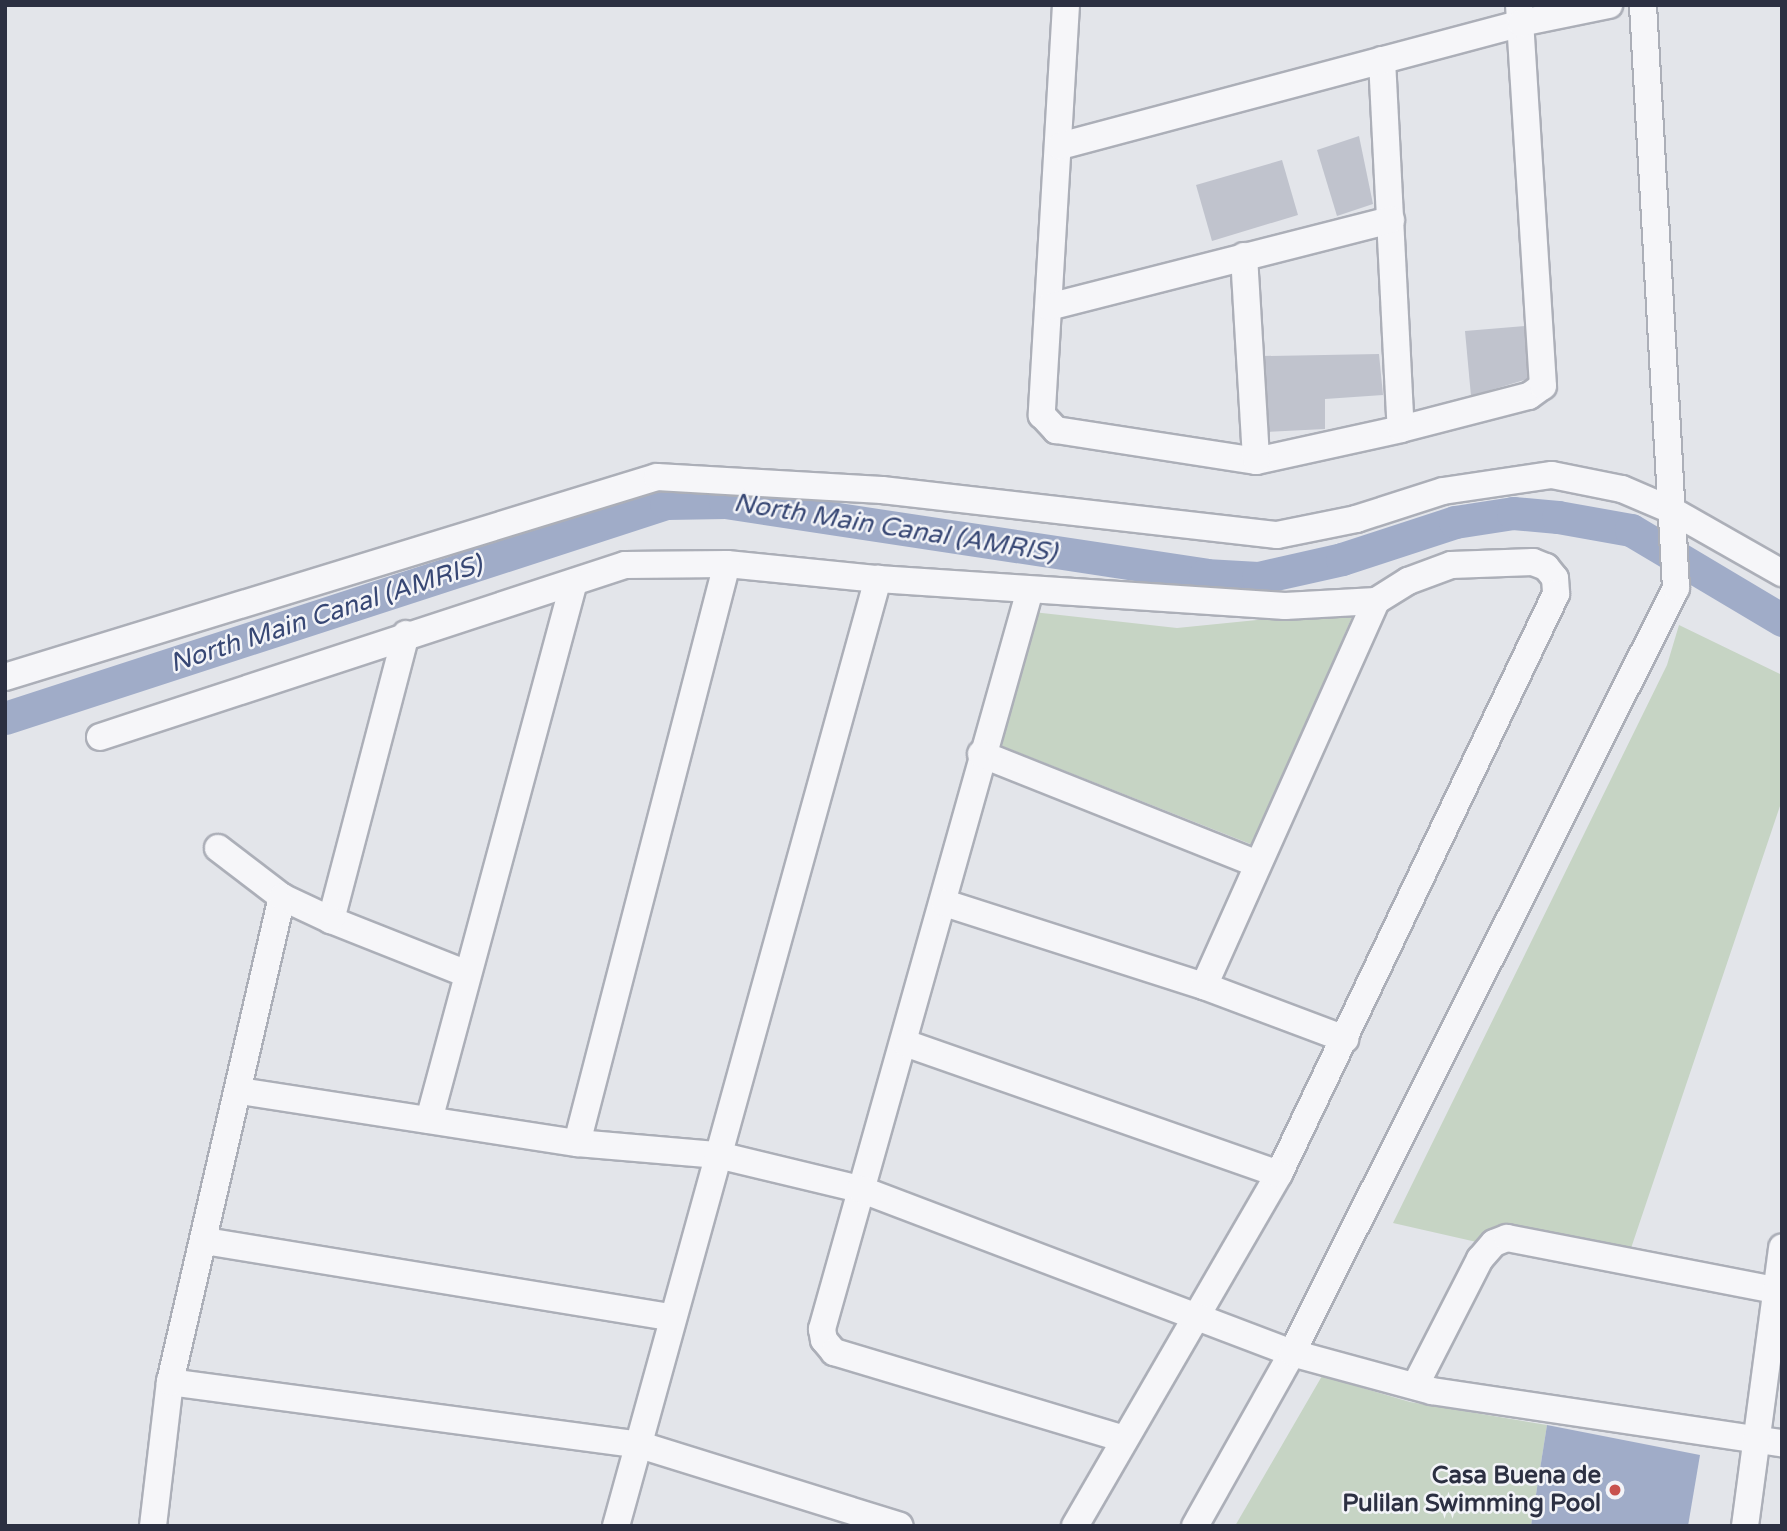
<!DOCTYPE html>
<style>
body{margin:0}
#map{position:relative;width:1787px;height:1531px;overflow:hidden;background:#e3e5ea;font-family:"Varela Round",sans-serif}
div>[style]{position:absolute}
.green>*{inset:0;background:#c6d4c4}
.water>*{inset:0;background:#a0acc8}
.canal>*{height:33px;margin:-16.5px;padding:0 16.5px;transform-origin:16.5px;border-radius:16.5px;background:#a0acc8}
.building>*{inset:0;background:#c0c3cd}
.roads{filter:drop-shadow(2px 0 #acafb8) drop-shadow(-2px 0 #acafb8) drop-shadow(0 2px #acafb8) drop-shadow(0 -2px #acafb8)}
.minor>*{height:26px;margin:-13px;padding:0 13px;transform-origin:13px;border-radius:13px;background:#f6f6f9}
.dots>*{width:19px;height:19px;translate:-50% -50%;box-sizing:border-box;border:4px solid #f3f4f8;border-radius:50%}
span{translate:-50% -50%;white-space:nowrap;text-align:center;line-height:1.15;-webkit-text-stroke:5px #f3f4f8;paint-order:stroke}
.poi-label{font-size:24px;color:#2c3042;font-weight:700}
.right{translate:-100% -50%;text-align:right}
.water-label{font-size:26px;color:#374774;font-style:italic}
.frame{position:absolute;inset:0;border:7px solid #2c3042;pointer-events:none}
</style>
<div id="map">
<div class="green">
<div style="clip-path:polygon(1355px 610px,1253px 845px,1002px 746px,1033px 612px,1177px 628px)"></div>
<div style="clip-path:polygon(1679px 625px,1782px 675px,1782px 800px,1622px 1275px,1393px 1223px,1667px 665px)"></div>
<div style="clip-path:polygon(1322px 1376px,1410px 1402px,1547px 1425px,1531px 1526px,1235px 1526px)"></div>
</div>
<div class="water">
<div style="clip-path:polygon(1547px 1425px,1700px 1455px,1688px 1526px,1531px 1526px)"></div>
</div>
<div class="canal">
<div style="left:5px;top:718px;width:695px;rotate:-18.02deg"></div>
<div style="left:666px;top:503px;width:59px;rotate:-1deg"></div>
<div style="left:725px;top:502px;width:486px;rotate:8.6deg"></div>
<div style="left:1205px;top:575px;width:53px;rotate:3.2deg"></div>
<div style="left:1258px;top:578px;width:86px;rotate:-12.7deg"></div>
<div style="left:1342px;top:559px;width:119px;rotate:-18.1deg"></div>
<div style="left:1455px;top:522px;width:59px;rotate:-8.8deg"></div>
<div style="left:1513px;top:513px;width:45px;rotate:5.1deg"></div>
<div style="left:1558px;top:517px;width:74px;rotate:10.1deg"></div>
<div style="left:1631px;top:530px;width:176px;rotate:30.8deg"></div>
</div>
<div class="building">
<div style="clip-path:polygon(1359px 136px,1373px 204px,1337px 216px,1317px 150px)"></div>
<div style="clip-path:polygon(1282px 160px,1298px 215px,1212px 241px,1196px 185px)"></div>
<div style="clip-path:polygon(1525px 326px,1531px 378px,1471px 396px,1465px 331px)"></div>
<div style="clip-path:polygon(1379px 354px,1383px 395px,1325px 399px,1325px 429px,1265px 432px,1263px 356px)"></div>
</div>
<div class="roads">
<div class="minor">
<div style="left:1066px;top:5px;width:411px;rotate:93.4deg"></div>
<div style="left:1042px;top:415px;width:21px;rotate:47deg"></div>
<div style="left:1056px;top:430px;width:202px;rotate:8.8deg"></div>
<div style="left:1256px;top:461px;width:148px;rotate:-12.4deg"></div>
<div style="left:1401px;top:429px;width:132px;rotate:-14.5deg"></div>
<div style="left:1529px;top:396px;width:17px;rotate:-36deg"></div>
<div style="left:1543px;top:386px;width:382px;rotate:-93.6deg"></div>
<div style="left:1382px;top:60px;width:369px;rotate:87.1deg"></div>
<div style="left:1060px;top:146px;width:477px;rotate:-14.9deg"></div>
<div style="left:1521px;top:23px;width:90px;rotate:-11.6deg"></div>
<div style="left:1244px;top:256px;width:205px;rotate:86.6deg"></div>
<div style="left:1049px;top:307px;width:353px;rotate:-14.3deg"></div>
<div style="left:1030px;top:590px;width:768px;rotate:105.72deg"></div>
<div style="left:822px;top:1329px;width:11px;rotate:80deg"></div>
<div style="left:824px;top:1340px;width:16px;rotate:50deg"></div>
<div style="left:834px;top:1352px;width:303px;rotate:16.7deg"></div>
<div style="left:406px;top:634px;width:296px;rotate:104.7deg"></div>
<div style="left:331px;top:920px;width:144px;rotate:21.6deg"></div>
<div style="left:5px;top:677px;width:682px;rotate:-17.05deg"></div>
<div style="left:657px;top:477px;width:225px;rotate:3.3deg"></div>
<div style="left:882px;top:490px;width:398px;rotate:6.5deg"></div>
<div style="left:1277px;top:535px;width:81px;rotate:-11.4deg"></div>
<div style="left:1356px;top:519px;width:91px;rotate:-17.8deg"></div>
<div style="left:1443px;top:491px;width:110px;rotate:-8.4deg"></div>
<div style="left:1552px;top:475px;width:71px;rotate:11.3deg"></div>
<div style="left:1622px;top:489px;width:53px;rotate:23.2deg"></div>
<div style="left:1671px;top:510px;width:128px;rotate:29.6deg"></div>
<div style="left:100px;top:737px;width:552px;rotate:-18.14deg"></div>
<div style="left:625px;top:565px;width:102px;rotate:-0.6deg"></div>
<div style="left:727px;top:564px;width:152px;rotate:5.7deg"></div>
<div style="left:878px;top:579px;width:408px;rotate:3.8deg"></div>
<div style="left:1285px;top:606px;width:91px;rotate:-3.1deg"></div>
<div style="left:1376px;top:601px;width:38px;rotate:-32deg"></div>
<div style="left:1408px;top:581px;width:46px;rotate:-20.4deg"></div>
<div style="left:1451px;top:565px;width:82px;rotate:-2.1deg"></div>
<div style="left:1533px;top:562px;width:14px;rotate:21deg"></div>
<div style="left:1546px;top:567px;width:14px;rotate:51deg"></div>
<div style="left:1555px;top:578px;width:16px;rotate:86deg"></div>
<div style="left:1556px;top:594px;width:643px;rotate:115.53deg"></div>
<div style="left:1279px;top:1174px;width:407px;rotate:120.1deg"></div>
<div style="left:981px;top:754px;width:295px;rotate:21.7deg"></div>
<div style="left:218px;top:848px;width:81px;rotate:37.4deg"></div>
<div style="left:945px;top:903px;width:272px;rotate:17.8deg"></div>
<div style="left:1204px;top:986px;width:151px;rotate:20.6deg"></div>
<div style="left:1204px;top:986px;width:422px;rotate:-65.9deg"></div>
<div style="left:905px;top:1043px;width:396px;rotate:19.3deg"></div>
<div style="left:240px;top:1091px;width:341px;rotate:8.8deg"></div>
<div style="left:577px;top:1143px;width:142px;rotate:4.9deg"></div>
<div style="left:718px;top:1155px;width:146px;rotate:13.5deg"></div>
<div style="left:860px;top:1189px;width:462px;rotate:20.8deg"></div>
<div style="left:1292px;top:1353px;width:145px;rotate:15.2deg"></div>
<div style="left:1432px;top:1391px;width:354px;rotate:8.5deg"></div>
<div style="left:429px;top:1120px;width:557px;rotate:-74.92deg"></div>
<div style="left:577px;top:1143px;width:598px;rotate:-75.48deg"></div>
<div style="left:205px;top:1241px;width:472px;rotate:9.3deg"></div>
<div style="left:170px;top:1382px;width:471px;rotate:7.6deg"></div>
<div style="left:637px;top:1444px;width:275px;rotate:17.3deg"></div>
<div style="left:1415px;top:1386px;width:143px;rotate:-62.9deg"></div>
<div style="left:1480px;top:1259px;width:21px;rotate:-49deg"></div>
<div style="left:1494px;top:1243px;width:14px;rotate:-21deg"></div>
<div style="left:1507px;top:1238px;width:273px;rotate:11deg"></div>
<div style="left:153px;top:1526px;width:145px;rotate:-83.3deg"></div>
<div style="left:170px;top:1382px;width:498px;rotate:-77deg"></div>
<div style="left:282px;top:897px;width:54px;rotate:25.1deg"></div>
<div style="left:616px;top:1526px;width:983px;rotate:-74.54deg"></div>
<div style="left:1195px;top:1526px;width:198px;rotate:-60.7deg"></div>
<div style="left:1292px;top:1353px;width:856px;rotate:-63.35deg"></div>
<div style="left:1676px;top:588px;width:584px;rotate:-93.24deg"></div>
<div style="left:1745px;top:1526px;width:281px;rotate:-82.4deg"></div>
</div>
</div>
<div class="dots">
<div style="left:1615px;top:1490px;background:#c8534f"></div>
</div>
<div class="poi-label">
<span class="right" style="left:1601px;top:1490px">Casa Buena de<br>Pulilan Swimming Pool</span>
</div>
<div class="water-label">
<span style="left:895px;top:528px;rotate:9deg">North Main Canal (AMRIS)</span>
<span style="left:326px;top:614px;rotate:-18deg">North Main Canal (AMRIS)</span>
</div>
<div class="frame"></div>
</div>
